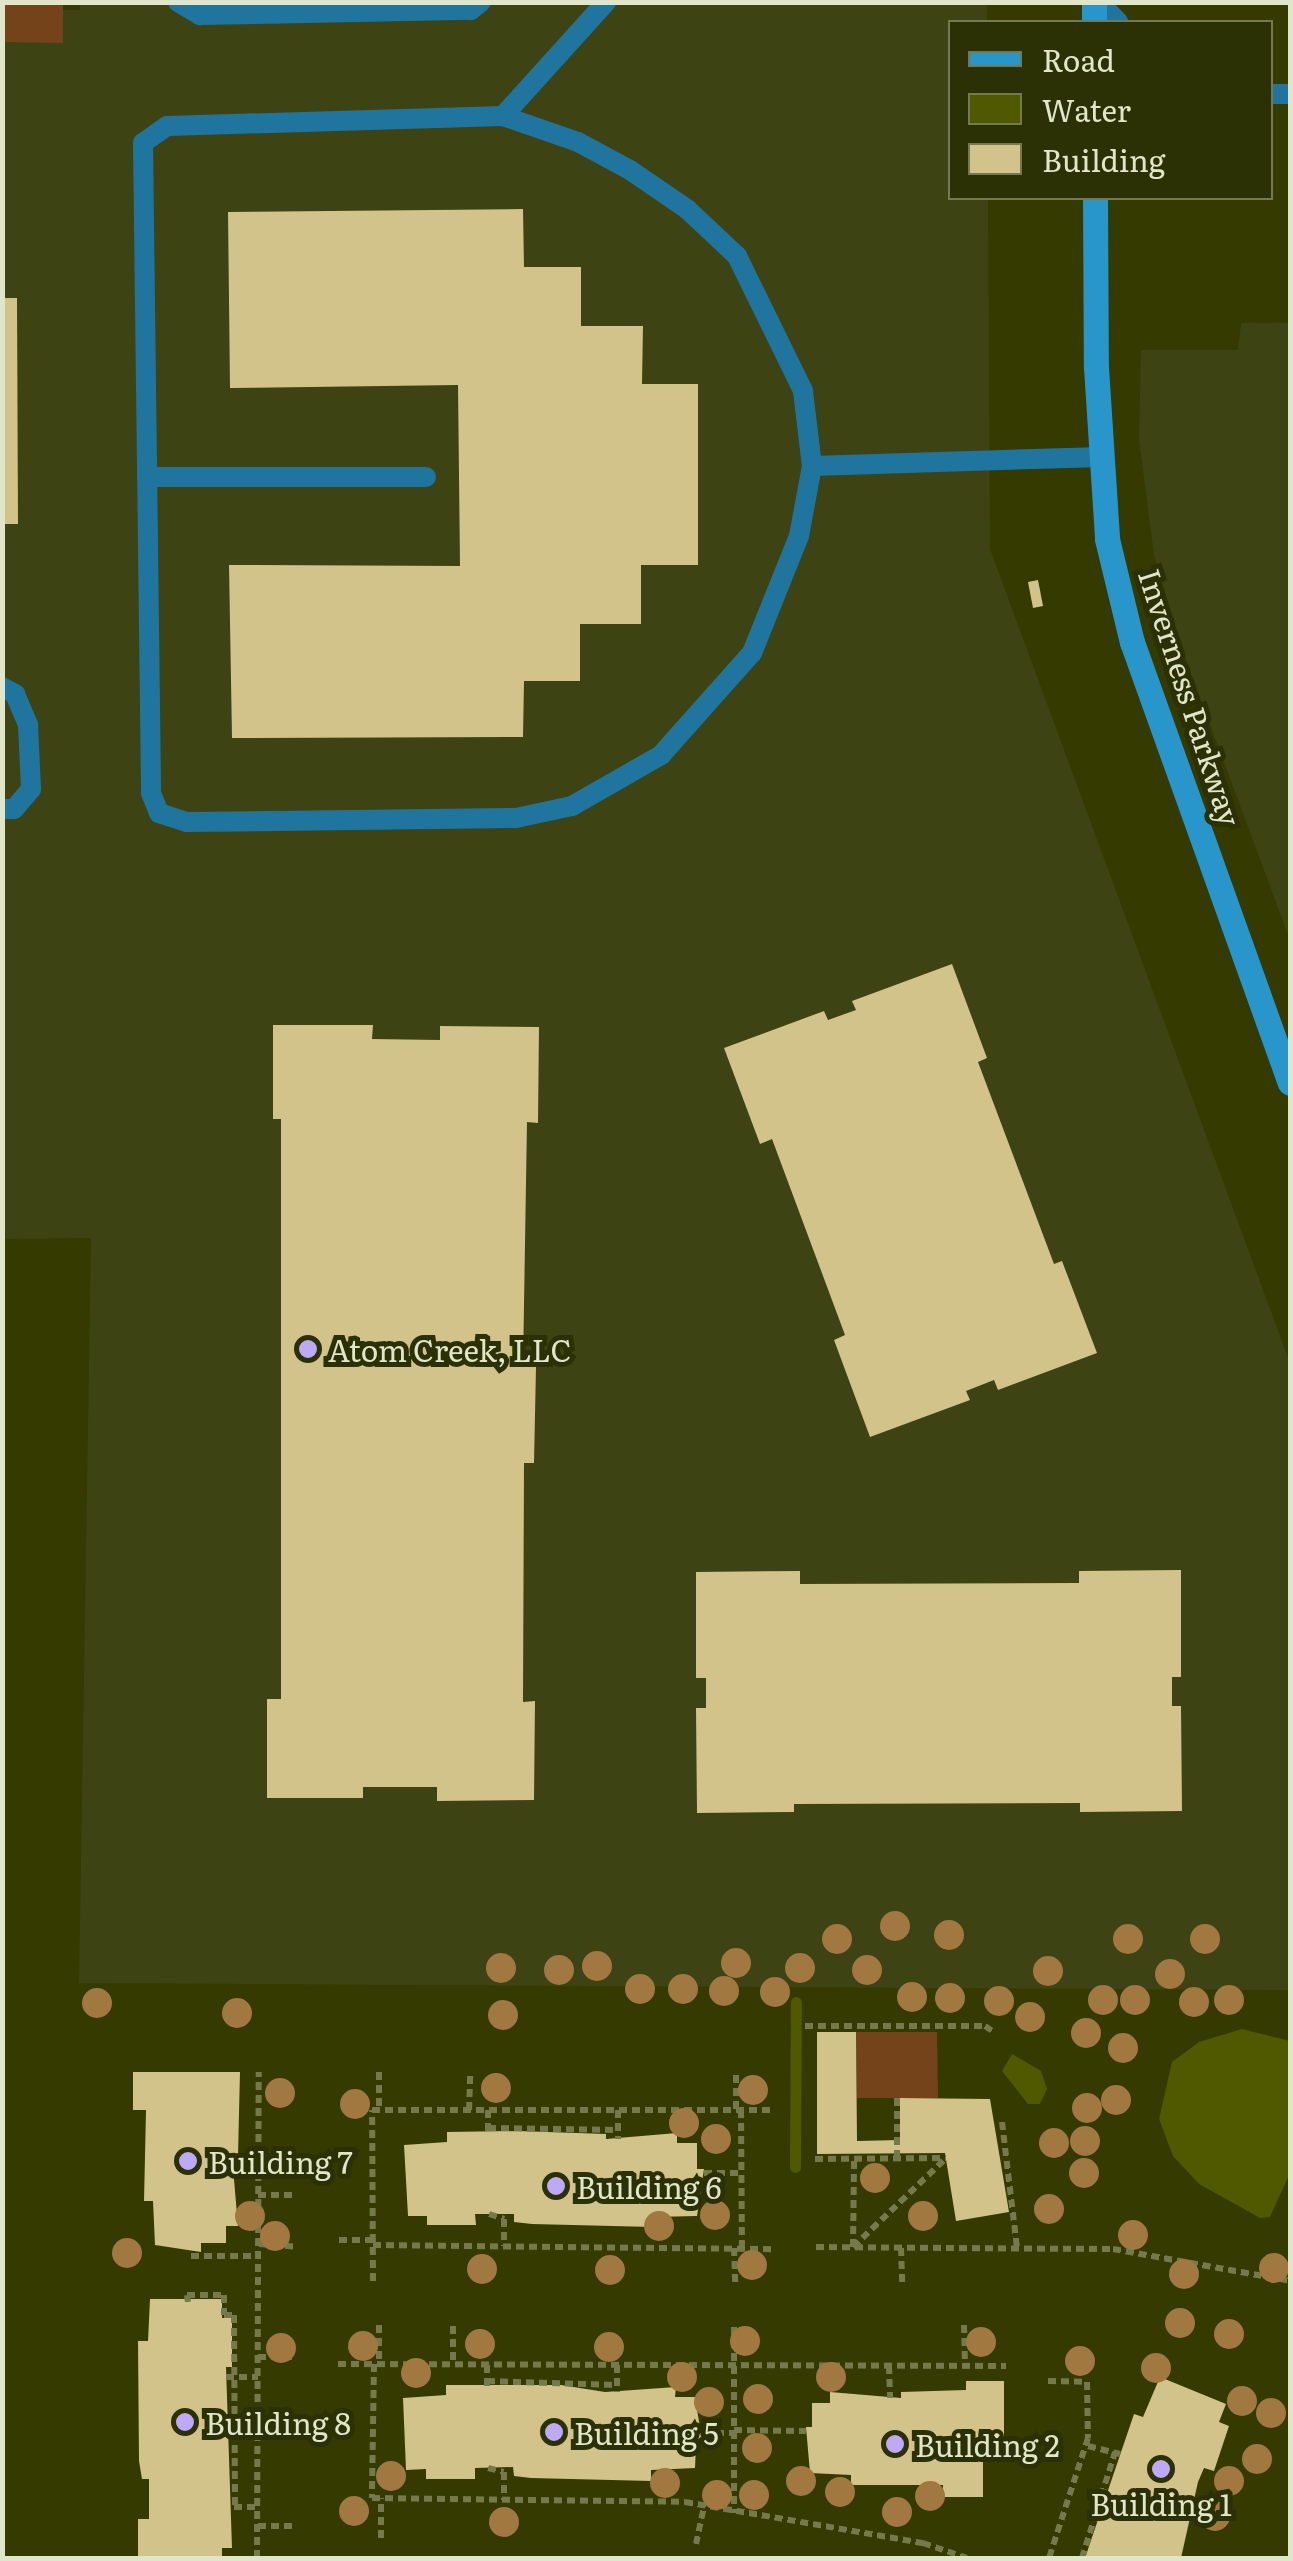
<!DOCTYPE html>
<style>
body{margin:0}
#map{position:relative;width:1293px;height:2561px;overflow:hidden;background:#343a00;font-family:Literata,serif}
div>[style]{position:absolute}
.built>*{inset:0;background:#3d4313}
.green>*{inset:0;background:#75431a}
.water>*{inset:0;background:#505800}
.stream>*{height:11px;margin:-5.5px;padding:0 5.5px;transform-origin:5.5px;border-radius:5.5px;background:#505800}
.building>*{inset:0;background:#d1c389}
.path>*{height:6px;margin-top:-3px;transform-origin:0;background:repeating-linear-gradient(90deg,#747a4b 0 8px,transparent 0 13px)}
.service>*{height:20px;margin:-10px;padding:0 10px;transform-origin:10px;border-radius:10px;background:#20759f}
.secondary>*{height:25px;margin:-12.5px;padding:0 12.5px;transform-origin:12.5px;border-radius:12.5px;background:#2895cb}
.trees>*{width:30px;height:30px;margin:-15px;border-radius:50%;background:#a1783f}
.dots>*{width:28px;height:28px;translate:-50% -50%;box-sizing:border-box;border:5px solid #2b3005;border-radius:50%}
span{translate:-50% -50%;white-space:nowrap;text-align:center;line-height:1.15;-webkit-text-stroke:10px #2b3005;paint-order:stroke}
.street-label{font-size:30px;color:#e0e6c9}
.poi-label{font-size:30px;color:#e0e6c9}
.left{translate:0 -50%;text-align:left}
.frame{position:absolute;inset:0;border:5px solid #e0e6c9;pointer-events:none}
.legend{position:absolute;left:948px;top:20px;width:325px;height:180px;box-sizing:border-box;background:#2b3005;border:2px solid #737953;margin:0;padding:12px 18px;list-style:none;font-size:30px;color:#e0e6c9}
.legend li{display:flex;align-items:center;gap:20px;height:50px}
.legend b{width:50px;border:2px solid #737953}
</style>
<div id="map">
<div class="built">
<div style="clip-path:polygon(80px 2px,987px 3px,987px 22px,951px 22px,951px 198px,988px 198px,990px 549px,1290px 1363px,1290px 1990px,79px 1983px,91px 1238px,2px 1239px,2px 10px,80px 10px)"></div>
<div style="clip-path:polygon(1241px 323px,1290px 323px,1290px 940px,1176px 633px,1154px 555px,1139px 439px,1141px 350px,1238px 350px)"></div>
</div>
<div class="green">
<div style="clip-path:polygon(3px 2px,63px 3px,63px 43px,3px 42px)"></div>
<div style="clip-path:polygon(856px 2032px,937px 2032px,938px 2098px,857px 2098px)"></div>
</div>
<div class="water">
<div style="clip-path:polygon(1242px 2029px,1290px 2041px,1290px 2173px,1270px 2217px,1260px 2218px,1199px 2184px,1173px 2156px,1159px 2119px,1172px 2062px,1199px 2042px)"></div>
<div style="clip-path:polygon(1012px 2054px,1041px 2071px,1047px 2089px,1040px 2104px,1028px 2104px,1002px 2071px)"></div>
</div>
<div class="stream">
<div style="left:795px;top:2167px;width:165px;rotate:-89.7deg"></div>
</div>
<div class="building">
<div style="clip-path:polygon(523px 209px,524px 267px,581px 267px,581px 326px,643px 326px,642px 384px,698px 384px,698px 565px,641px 565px,641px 624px,580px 624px,580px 681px,524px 681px,523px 737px,232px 738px,229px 565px,460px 566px,458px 385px,230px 388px,228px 212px)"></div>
<div style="clip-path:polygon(2px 298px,17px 298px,18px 524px,2px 524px)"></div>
<div style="clip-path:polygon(1038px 580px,1043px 606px,1033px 608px,1028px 582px)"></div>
<div style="clip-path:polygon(952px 964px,987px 1058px,978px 1062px,1054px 1264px,1062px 1261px,1097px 1353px,998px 1390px,994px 1380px,966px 1391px,970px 1400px,870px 1437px,834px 1340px,845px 1335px,772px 1139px,760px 1144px,724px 1048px,824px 1011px,828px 1020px,856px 1010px,852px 1001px)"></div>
<div style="clip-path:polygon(273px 1025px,373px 1025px,372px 1039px,440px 1040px,440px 1026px,539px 1027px,538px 1123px,527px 1122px,523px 1367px,536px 1367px,534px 1463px,524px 1463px,523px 1702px,535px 1701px,534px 1800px,437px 1801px,437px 1787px,363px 1787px,363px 1798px,267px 1798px,267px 1699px,281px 1699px,281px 1119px,273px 1119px)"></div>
<div style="clip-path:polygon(1181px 1570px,1181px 1677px,1172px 1677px,1172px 1706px,1181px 1706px,1182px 1811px,1080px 1812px,1080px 1803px,794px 1804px,794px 1812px,697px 1813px,696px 1708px,706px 1708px,706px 1678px,696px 1678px,696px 1572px,800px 1571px,800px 1584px,1079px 1583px,1079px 1571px)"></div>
<div style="clip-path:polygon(817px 2032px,856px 2032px,857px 2141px,900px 2140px,900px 2098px,990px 2099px,1009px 2212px,956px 2221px,945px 2153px,817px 2154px)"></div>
<div style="clip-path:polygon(133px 2072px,240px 2072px,238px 2156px,232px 2156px,238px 2226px,226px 2226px,226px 2243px,201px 2243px,201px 2252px,155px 2245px,153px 2201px,144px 2201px,146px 2110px,133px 2110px)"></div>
<div style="clip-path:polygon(518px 2131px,606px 2134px,606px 2139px,677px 2133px,677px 2143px,697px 2143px,697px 2169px,704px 2169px,697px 2216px,653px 2217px,653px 2227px,532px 2224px,514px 2222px,514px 2214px,475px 2214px,476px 2225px,427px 2225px,427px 2216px,408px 2216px,404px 2145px,447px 2142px,447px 2132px)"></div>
<div style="clip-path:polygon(150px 2299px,222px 2299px,222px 2318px,232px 2318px,232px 2367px,226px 2367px,232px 2548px,222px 2548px,222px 2558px,138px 2558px,138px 2519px,149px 2519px,149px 2479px,142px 2479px,139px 2461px,138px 2341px,148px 2341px)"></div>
<div style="clip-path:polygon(1160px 2377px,1226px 2404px,1219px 2422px,1229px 2426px,1214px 2471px,1204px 2468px,1198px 2482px,1181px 2558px,1085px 2558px,1134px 2414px,1143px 2417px)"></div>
<div style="clip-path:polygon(966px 2381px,1004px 2381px,1004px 2438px,983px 2438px,983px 2497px,943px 2497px,943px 2485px,851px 2485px,851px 2475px,810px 2473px,806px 2427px,812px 2427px,812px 2403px,830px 2403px,830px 2392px,901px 2398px,901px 2392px,966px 2390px)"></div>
<div style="clip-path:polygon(446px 2385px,561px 2385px,605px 2392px,676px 2387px,675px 2397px,695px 2397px,703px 2446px,696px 2446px,695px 2468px,651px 2470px,651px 2481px,531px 2478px,514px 2476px,513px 2467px,475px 2468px,475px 2479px,426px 2479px,426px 2469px,406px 2470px,403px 2398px,446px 2395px)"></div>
</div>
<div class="path">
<div style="left:805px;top:2026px;width:180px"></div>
<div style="left:985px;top:2026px;width:11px;rotate:34deg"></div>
<div style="left:379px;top:2072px;width:38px;rotate:90deg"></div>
<div style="left:736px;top:2075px;width:35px;rotate:90deg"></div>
<div style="left:897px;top:2098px;width:61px;rotate:90deg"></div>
<div style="left:469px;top:2110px;width:37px;rotate:-88deg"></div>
<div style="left:488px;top:2110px;width:22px;rotate:90deg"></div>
<div style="left:618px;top:2110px;width:29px;rotate:90deg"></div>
<div style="left:741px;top:2110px;width:138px;rotate:89.6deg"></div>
<div style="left:1002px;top:2122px;width:127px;rotate:83.2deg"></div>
<div style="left:488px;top:2128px;width:130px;rotate:0.9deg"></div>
<div style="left:815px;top:2159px;width:131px;rotate:-0.4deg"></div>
<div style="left:232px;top:2166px;width:27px"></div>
<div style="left:704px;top:2173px;width:37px"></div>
<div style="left:258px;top:2195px;width:38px"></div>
<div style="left:489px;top:2214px;width:16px;rotate:18deg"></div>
<div style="left:504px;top:2219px;width:27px;rotate:90deg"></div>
<div style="left:339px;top:2240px;width:34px"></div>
<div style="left:259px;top:2244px;width:39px;rotate:4deg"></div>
<div style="left:373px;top:2245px;width:400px;rotate:0.6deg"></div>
<div style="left:816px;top:2247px;width:297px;rotate:0.4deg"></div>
<div style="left:1113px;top:2249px;width:180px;rotate:10.2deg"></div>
<div style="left:853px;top:2247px;width:127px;rotate:-43.7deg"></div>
<div style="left:853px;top:2247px;width:88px;rotate:-89.3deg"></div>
<div style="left:734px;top:2248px;width:38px;rotate:88deg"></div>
<div style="left:901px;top:2248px;width:37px;rotate:88deg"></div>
<div style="left:191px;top:2256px;width:67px"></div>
<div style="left:373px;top:2281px;width:171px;rotate:-90.3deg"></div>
<div style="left:372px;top:2110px;width:403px"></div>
<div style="left:188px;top:2302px;width:7px;rotate:-98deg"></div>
<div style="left:187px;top:2295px;width:37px"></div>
<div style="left:224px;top:2295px;width:20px;rotate:90deg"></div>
<div style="left:224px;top:2315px;width:10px"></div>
<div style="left:234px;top:2315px;width:192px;rotate:89.7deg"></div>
<div style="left:379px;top:2325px;width:39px;rotate:90deg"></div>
<div style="left:964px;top:2325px;width:41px;rotate:88.6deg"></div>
<div style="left:453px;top:2326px;width:38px;rotate:90deg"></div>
<div style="left:734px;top:2327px;width:186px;rotate:90deg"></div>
<div style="left:258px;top:2357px;width:39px"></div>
<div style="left:338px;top:2364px;width:668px;rotate:0.17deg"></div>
<div style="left:374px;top:2364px;width:134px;rotate:90.9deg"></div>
<div style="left:372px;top:2498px;width:313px;rotate:0.7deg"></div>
<div style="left:685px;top:2502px;width:242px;rotate:9.8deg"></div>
<div style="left:923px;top:2543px;width:46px;rotate:18.8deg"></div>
<div style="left:487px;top:2365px;width:21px;rotate:90deg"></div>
<div style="left:617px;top:2365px;width:27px;rotate:90deg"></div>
<div style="left:889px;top:2366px;width:32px;rotate:88deg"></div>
<div style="left:226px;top:2377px;width:32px"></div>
<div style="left:487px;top:2381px;width:130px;rotate:1.8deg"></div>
<div style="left:1048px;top:2381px;width:39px;rotate:1deg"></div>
<div style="left:1087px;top:2382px;width:56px;rotate:89deg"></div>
<div style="left:1088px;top:2438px;width:126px;rotate:108deg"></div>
<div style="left:734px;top:2430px;width:72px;rotate:0.8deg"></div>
<div style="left:703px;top:2433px;width:31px"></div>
<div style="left:1088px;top:2446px;width:33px;rotate:14deg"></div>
<div style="left:488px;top:2468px;width:16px;rotate:14deg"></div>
<div style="left:504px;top:2472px;width:28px;rotate:90deg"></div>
<div style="left:234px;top:2507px;width:23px"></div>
<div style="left:258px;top:2526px;width:37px"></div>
<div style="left:381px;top:2538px;width:40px;rotate:-90deg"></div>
<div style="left:696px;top:2544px;width:38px;rotate:-78deg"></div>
<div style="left:257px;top:2558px;width:486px;rotate:-89.8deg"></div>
<div style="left:1082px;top:2558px;width:111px;rotate:-72.7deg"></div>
</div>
<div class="service">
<div style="left:178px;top:2px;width:26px;rotate:31deg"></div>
<div style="left:200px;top:15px;width:271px;rotate:-1.1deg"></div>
<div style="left:471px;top:10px;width:13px;rotate:-39deg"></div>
<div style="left:606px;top:2px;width:154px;rotate:132.1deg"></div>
<div style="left:503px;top:116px;width:336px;rotate:178.3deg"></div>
<div style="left:167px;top:126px;width:29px;rotate:145deg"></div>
<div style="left:143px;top:143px;width:650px;rotate:89.29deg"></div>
<div style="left:151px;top:793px;width:22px;rotate:68deg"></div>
<div style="left:159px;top:813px;width:29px;rotate:18deg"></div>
<div style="left:187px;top:822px;width:329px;rotate:-0.7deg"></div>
<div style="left:516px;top:818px;width:57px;rotate:-12.1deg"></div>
<div style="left:572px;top:806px;width:103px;rotate:-29.8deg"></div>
<div style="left:661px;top:755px;width:137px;rotate:-48.3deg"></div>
<div style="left:752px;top:653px;width:126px;rotate:-68.1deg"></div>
<div style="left:799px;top:536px;width:71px;rotate:-79.5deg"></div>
<div style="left:812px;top:466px;width:290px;rotate:-1.8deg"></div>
<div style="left:1099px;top:2px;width:28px;rotate:46deg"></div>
<div style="left:1270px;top:94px;width:20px"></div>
<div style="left:503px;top:116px;width:79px;rotate:19.1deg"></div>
<div style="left:578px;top:142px;width:59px;rotate:28.3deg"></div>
<div style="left:630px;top:170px;width:69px;rotate:34.4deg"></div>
<div style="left:687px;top:209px;width:69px;rotate:43.2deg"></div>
<div style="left:737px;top:256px;width:150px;rotate:63.9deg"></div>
<div style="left:803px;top:391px;width:76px;rotate:83.2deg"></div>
<div style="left:147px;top:477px;width:279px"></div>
<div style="left:2px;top:687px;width:15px;rotate:28deg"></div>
<div style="left:15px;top:694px;width:34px;rotate:67deg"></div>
<div style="left:28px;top:725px;width:64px;rotate:87.3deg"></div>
<div style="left:31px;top:789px;width:26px;rotate:130deg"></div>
<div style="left:14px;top:809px;width:12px;rotate:180deg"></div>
</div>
<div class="secondary">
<div style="left:1094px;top:2px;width:20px;rotate:90deg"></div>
<div style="left:1095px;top:198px;width:169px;rotate:89.7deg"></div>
<div style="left:1096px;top:367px;width:172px;rotate:86.3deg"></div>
<div style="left:1107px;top:539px;width:106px;rotate:76.4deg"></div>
<div style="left:1132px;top:642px;width:468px;rotate:70.3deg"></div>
</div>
<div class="trees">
<div style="left:895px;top:1926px"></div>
<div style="left:949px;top:1935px"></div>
<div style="left:837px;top:1939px"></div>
<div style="left:1128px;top:1939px"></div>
<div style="left:1205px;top:1939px"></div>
<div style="left:736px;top:1963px"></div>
<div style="left:597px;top:1966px"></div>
<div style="left:501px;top:1968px"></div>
<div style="left:800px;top:1968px"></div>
<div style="left:559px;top:1970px"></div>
<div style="left:867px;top:1970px"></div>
<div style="left:1048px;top:1971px"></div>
<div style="left:1170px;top:1974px"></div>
<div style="left:640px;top:1989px"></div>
<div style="left:683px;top:1989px"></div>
<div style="left:724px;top:1991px"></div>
<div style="left:775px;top:1992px"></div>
<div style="left:912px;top:1997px"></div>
<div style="left:950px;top:1998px"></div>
<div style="left:1103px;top:2000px"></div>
<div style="left:1135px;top:2000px"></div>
<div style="left:1229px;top:2000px"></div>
<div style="left:999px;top:2001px"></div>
<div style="left:1194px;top:2002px"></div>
<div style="left:97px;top:2003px"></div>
<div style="left:237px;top:2013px"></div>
<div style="left:503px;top:2015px"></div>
<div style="left:1030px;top:2017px"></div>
<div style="left:1086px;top:2033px"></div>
<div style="left:1123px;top:2048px"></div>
<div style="left:496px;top:2088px"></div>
<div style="left:753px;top:2090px"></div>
<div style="left:280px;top:2093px"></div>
<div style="left:1116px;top:2100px"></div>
<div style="left:355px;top:2104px"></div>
<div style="left:1087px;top:2108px"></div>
<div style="left:684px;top:2123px"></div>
<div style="left:716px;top:2139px"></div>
<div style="left:1085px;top:2141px"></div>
<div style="left:1054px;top:2143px"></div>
<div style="left:1084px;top:2173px"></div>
<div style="left:875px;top:2178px"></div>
<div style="left:1049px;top:2209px"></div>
<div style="left:715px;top:2215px"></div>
<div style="left:250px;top:2216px"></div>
<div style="left:923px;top:2216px"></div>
<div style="left:659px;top:2226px"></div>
<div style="left:1133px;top:2235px"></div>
<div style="left:275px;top:2236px"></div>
<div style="left:127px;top:2253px"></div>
<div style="left:752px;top:2265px"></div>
<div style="left:1274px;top:2268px"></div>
<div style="left:482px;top:2269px"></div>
<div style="left:610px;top:2270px"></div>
<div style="left:1184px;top:2274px"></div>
<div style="left:1180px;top:2323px"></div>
<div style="left:1229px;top:2334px"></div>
<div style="left:745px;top:2341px"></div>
<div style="left:981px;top:2342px"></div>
<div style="left:480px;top:2344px"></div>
<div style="left:363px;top:2346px"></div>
<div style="left:609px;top:2347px"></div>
<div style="left:281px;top:2348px"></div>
<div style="left:1080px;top:2361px"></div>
<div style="left:1156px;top:2368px"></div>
<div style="left:416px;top:2373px"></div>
<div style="left:682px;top:2377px"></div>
<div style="left:831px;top:2377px"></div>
<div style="left:758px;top:2399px"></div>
<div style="left:1242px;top:2401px"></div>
<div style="left:709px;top:2402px"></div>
<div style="left:1271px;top:2413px"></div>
<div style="left:757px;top:2448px"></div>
<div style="left:1257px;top:2459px"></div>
<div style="left:391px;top:2476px"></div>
<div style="left:801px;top:2481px"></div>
<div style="left:1229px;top:2481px"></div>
<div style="left:665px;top:2483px"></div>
<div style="left:840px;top:2492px"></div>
<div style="left:717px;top:2495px"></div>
<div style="left:754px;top:2495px"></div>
<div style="left:930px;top:2496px"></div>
<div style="left:354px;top:2511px"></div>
<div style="left:897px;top:2512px"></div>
<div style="left:1215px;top:2516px"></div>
<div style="left:504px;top:2522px"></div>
</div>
<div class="dots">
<div style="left:308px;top:1349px;background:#bda9f5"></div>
<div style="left:188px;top:2161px;background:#bda9f5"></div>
<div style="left:556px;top:2186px;background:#bda9f5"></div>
<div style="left:185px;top:2422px;background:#bda9f5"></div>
<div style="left:554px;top:2432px;background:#bda9f5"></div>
<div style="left:895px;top:2444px;background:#bda9f5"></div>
<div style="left:1161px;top:2469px;background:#bda9f5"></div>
</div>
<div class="street-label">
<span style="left:1191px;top:697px;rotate:72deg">Inverness Parkway</span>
</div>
<div class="poi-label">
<span class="left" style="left:328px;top:1349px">Atom Creek, LLC</span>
<span class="left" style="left:208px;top:2161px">Building 7</span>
<span class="left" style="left:576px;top:2186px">Building 6</span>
<span class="left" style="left:205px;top:2422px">Building 8</span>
<span class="left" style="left:574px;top:2432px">Building 5</span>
<span class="left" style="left:915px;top:2444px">Building 2</span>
<span style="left:1161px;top:2503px">Building 1</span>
</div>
<div class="frame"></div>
<ul class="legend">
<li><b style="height:12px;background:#2895cb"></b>Road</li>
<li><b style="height:28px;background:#505800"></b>Water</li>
<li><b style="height:28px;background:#d1c389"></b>Building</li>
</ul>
</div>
